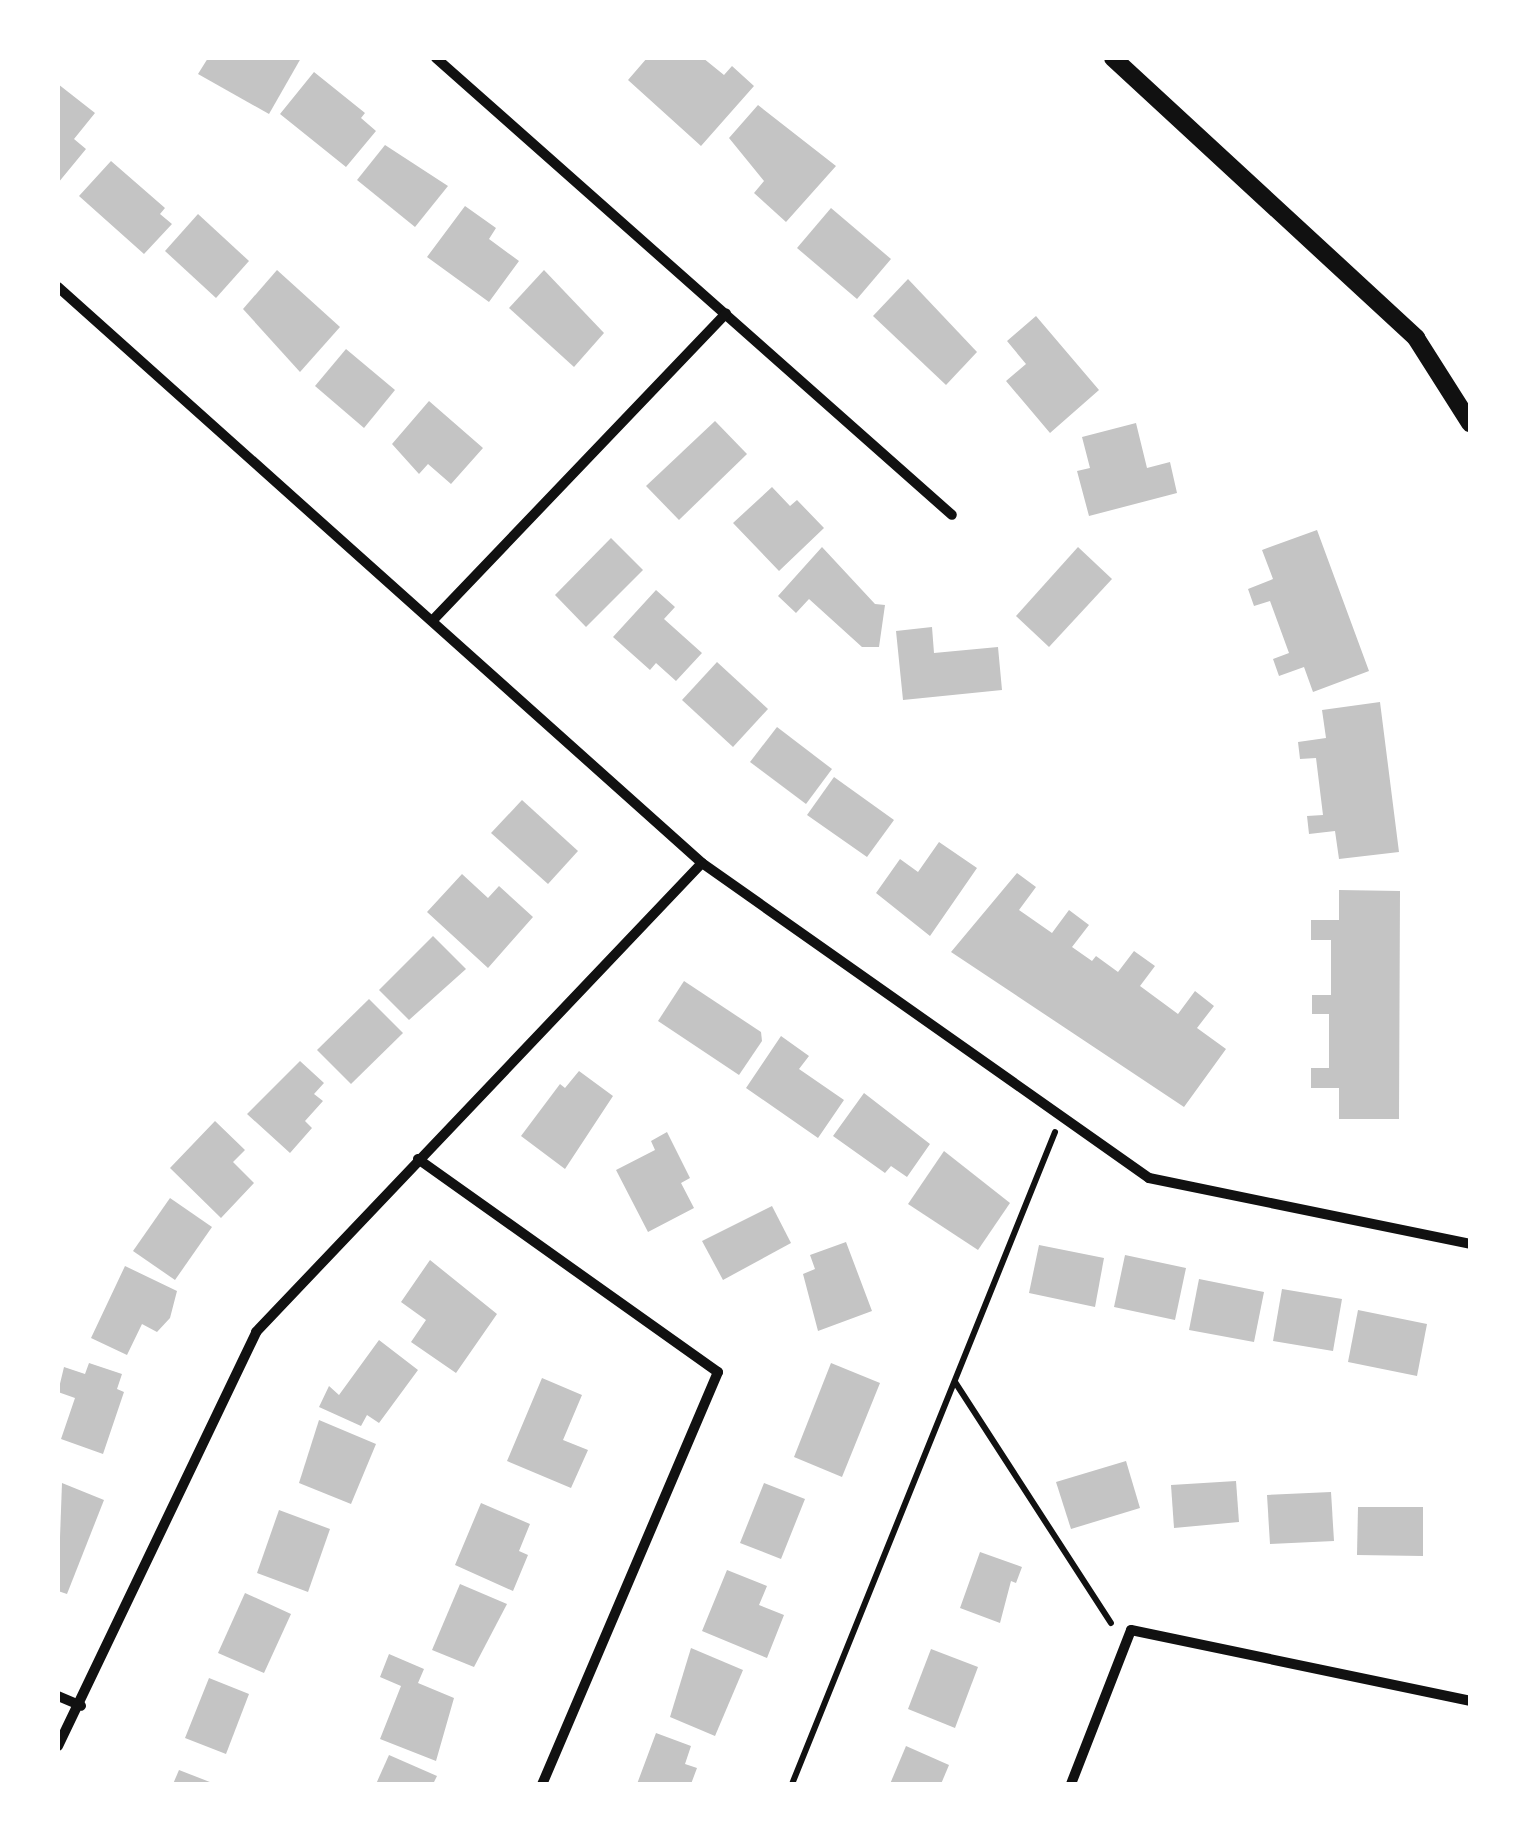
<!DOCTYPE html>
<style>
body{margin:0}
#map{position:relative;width:1528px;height:1842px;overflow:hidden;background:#fff;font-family:Lato,sans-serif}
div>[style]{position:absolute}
.building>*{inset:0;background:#c4c4c4}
.path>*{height:6px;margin:-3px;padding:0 3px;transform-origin:3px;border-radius:3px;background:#111}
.minor>*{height:10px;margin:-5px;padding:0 5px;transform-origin:5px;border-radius:5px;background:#111}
.tertiary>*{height:18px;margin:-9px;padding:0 9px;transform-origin:9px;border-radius:9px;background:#111}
span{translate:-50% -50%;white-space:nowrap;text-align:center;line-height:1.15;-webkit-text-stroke:9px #fff;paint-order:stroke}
.frame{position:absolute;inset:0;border:60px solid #fff;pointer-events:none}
</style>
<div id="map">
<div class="building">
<div style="clip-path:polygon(208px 58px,301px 58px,269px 114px,198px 74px)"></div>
<div style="clip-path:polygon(647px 58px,703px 58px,724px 75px,732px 66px,754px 86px,701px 146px,628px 80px)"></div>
<div style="clip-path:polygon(314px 72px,365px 113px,361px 118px,376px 131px,346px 167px,280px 114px)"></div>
<div style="clip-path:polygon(58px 84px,95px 113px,74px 139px,86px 149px,58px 183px)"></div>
<div style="clip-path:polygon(758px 105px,836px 166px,786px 222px,754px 193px,764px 181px,729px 138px)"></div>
<div style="clip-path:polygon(385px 145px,448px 186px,415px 227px,357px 180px)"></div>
<div style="clip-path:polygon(111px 161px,165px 208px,160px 214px,172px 224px,144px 254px,79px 196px)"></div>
<div style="clip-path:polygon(465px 206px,496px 228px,489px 239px,519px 261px,489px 302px,427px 257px)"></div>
<div style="clip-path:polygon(831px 208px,891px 259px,857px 299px,797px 248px)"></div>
<div style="clip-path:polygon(198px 214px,249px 261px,216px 298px,165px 251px)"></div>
<div style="clip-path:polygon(277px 270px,340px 327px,300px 372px,243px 309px)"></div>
<div style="clip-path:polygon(544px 270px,604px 333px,574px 367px,509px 308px)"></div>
<div style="clip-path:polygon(908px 279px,977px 352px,946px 385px,873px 316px)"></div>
<div style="clip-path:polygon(1036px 316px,1099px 390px,1050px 433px,1006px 381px,1026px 364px,1007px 341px)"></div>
<div style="clip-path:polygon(346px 349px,395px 390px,364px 428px,315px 386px)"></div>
<div style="clip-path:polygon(429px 401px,483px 448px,451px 484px,428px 464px,419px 474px,392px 444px)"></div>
<div style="clip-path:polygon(715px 421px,747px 454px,679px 520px,646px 486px)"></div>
<div style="clip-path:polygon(1136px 423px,1147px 468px,1170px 462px,1177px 493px,1089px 516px,1077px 471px,1090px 468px,1082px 437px)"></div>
<div style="clip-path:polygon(772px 487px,790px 506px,797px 500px,824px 528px,779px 571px,733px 523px)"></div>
<div style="clip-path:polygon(1317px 530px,1369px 671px,1313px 692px,1304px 667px,1279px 676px,1273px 659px,1289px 653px,1270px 601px,1254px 606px,1248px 589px,1273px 579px,1262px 550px)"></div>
<div style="clip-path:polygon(611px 538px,643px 570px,586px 627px,555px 595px)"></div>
<div style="clip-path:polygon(822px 547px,875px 604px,885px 605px,879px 647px,862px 647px,809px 599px,796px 613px,778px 596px)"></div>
<div style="clip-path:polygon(1078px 547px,1112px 579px,1049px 647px,1016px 616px)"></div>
<div style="clip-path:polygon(656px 590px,675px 607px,664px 619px,702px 653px,676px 681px,656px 663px,650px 670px,613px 637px)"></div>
<div style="clip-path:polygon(932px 627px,934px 653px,998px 647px,1002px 690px,903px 700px,896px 631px)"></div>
<div style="clip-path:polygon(717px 662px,768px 709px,733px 747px,682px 700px)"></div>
<div style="clip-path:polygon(1380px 702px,1399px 852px,1339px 859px,1335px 831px,1309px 834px,1307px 816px,1323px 815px,1316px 758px,1300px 759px,1298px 742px,1326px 738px,1322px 710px)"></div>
<div style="clip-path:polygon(777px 727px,832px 769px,806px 804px,750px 762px)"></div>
<div style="clip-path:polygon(834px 777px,894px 820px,867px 857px,807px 815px)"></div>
<div style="clip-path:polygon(522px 800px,578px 851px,548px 884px,491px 833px)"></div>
<div style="clip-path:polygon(939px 842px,977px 868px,930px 936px,876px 893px,900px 859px,918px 872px)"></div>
<div style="clip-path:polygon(1017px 873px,1036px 887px,1019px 910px,1052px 933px,1069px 910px,1089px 925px,1072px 947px,1092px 961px,1096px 956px,1118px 972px,1134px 951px,1155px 966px,1140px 986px,1178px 1014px,1195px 991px,1214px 1006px,1197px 1028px,1226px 1049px,1184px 1107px,951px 952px)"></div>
<div style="clip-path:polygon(462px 874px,488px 898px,499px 886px,533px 917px,488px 968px,427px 912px)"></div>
<div style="clip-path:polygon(1339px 890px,1400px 891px,1399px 1119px,1339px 1119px,1339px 1088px,1311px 1088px,1311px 1068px,1329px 1068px,1329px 1014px,1312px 1014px,1312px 995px,1331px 995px,1331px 940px,1311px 940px,1311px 920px,1339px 920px)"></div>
<div style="clip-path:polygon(433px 936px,466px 969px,409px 1020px,379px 990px)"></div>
<div style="clip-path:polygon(684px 981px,761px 1032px,762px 1041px,739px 1075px,658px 1021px)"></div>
<div style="clip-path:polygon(369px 999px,403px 1033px,351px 1084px,317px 1050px)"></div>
<div style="clip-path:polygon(781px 1036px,809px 1056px,799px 1069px,844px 1100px,818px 1138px,746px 1088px)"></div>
<div style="clip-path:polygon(300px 1061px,324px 1083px,314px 1094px,323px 1101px,305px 1121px,312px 1128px,290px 1153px,247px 1114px)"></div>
<div style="clip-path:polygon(579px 1071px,613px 1096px,565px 1169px,521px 1136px,560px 1084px,565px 1088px)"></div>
<div style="clip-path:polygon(864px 1093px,930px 1144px,907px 1177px,891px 1166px,885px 1173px,833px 1136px)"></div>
<div style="clip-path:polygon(215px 1121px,245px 1150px,233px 1162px,254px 1183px,221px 1218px,170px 1168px)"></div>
<div style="clip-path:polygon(667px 1132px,690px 1178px,681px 1183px,694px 1208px,648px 1232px,616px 1170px,655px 1150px,651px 1141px)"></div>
<div style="clip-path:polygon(944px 1151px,1010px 1203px,978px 1250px,908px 1204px)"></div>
<div style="clip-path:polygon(170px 1198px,212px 1227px,175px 1280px,133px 1251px)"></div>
<div style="clip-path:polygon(772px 1206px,791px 1243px,723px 1280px,702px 1241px)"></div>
<div style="clip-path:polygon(846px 1242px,872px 1311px,818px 1331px,803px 1274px,815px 1269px,810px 1255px)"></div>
<div style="clip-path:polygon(1039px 1245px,1104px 1258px,1095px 1307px,1029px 1293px)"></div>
<div style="clip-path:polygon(1125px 1255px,1186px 1268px,1175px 1320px,1114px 1307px)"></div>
<div style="clip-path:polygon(430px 1260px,497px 1314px,456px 1373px,411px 1342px,426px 1320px,401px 1302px)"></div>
<div style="clip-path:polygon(125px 1266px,177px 1291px,170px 1318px,157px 1332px,142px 1324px,127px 1355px,91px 1338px)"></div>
<div style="clip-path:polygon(1199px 1279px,1264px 1292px,1254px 1342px,1189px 1330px)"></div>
<div style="clip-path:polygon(1282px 1289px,1342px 1299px,1333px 1351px,1273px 1341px)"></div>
<div style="clip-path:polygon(1358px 1310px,1427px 1324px,1417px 1376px,1348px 1362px)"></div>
<div style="clip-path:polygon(379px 1340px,418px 1370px,379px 1423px,367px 1415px,361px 1426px,319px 1407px,329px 1386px,339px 1395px)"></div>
<div style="clip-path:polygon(89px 1363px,122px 1374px,117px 1389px,124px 1392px,103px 1454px,61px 1439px,75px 1398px,58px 1392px,64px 1367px,85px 1374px)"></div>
<div style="clip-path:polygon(831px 1363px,880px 1383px,842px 1477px,794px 1457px)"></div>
<div style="clip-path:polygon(542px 1378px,582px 1395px,563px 1440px,588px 1450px,571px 1488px,507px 1461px)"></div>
<div style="clip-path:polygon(319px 1420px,376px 1444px,351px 1504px,299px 1483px)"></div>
<div style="clip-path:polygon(1126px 1461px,1140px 1508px,1071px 1529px,1056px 1482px)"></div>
<div style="clip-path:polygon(1236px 1481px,1239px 1522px,1174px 1528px,1171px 1485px)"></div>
<div style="clip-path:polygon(62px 1483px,104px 1500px,67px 1594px,58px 1591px)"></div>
<div style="clip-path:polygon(764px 1483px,805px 1499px,781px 1559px,740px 1543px)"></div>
<div style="clip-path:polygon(1331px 1492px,1334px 1541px,1270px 1544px,1267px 1495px)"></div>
<div style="clip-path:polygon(481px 1503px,530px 1524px,519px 1551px,528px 1555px,513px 1591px,455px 1565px)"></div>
<div style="clip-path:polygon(1358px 1507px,1423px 1507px,1423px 1556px,1357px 1555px)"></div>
<div style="clip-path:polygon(279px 1510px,330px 1529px,308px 1592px,257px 1573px)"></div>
<div style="clip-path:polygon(980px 1552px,1022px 1567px,1016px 1583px,1011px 1581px,1000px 1623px,960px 1608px)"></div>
<div style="clip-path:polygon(727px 1570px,767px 1586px,759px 1605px,784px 1615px,767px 1658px,702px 1631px)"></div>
<div style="clip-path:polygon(460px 1584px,507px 1604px,474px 1667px,432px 1650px)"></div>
<div style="clip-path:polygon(245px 1593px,291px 1614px,264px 1673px,218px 1653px)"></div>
<div style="clip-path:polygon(691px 1648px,743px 1670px,715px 1736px,670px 1717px)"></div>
<div style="clip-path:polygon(931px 1649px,978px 1667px,955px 1728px,908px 1709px)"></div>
<div style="clip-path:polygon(389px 1654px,424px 1669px,418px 1683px,454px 1698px,436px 1761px,380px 1739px,401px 1686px,380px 1677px)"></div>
<div style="clip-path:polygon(209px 1678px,249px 1694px,226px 1754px,185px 1738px)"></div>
<div style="clip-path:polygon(656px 1733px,691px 1746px,685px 1764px,697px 1768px,691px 1784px,637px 1784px)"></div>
<div style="clip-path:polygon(906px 1746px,949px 1765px,941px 1784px,890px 1784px)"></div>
<div style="clip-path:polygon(389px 1755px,437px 1776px,433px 1784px,376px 1784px)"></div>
<div style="clip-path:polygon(179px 1770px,215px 1784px,173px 1784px)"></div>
</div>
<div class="path">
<div style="left:955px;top:1382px;width:287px;rotate:57.1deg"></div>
<div style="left:792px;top:1784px;width:703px;rotate:-68.03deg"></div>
</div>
<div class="minor">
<div style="left:436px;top:58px;width:689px;rotate:41.53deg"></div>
<div style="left:58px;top:287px;width:864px;rotate:41.81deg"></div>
<div style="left:702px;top:863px;width:547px;rotate:35.17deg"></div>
<div style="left:1149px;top:1178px;width:328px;rotate:11.6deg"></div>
<div style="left:433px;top:620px;width:424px;rotate:-46.3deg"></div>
<div style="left:418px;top:1159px;width:368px;rotate:35.4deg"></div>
<div style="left:718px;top:1372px;width:448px;rotate:113.1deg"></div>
<div style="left:58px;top:1696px;width:25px;rotate:23deg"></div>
<div style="left:58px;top:1746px;width:459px;rotate:-64.4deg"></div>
<div style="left:256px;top:1332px;width:647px;rotate:-46.44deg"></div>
<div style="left:1071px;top:1784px;width:165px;rotate:-68.7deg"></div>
<div style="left:1131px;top:1630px;width:346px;rotate:11.8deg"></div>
</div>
<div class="tertiary">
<div style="left:1113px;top:58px;width:413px;rotate:42.7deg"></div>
<div style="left:1416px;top:338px;width:101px;rotate:57.6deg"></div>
</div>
<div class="frame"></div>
</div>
